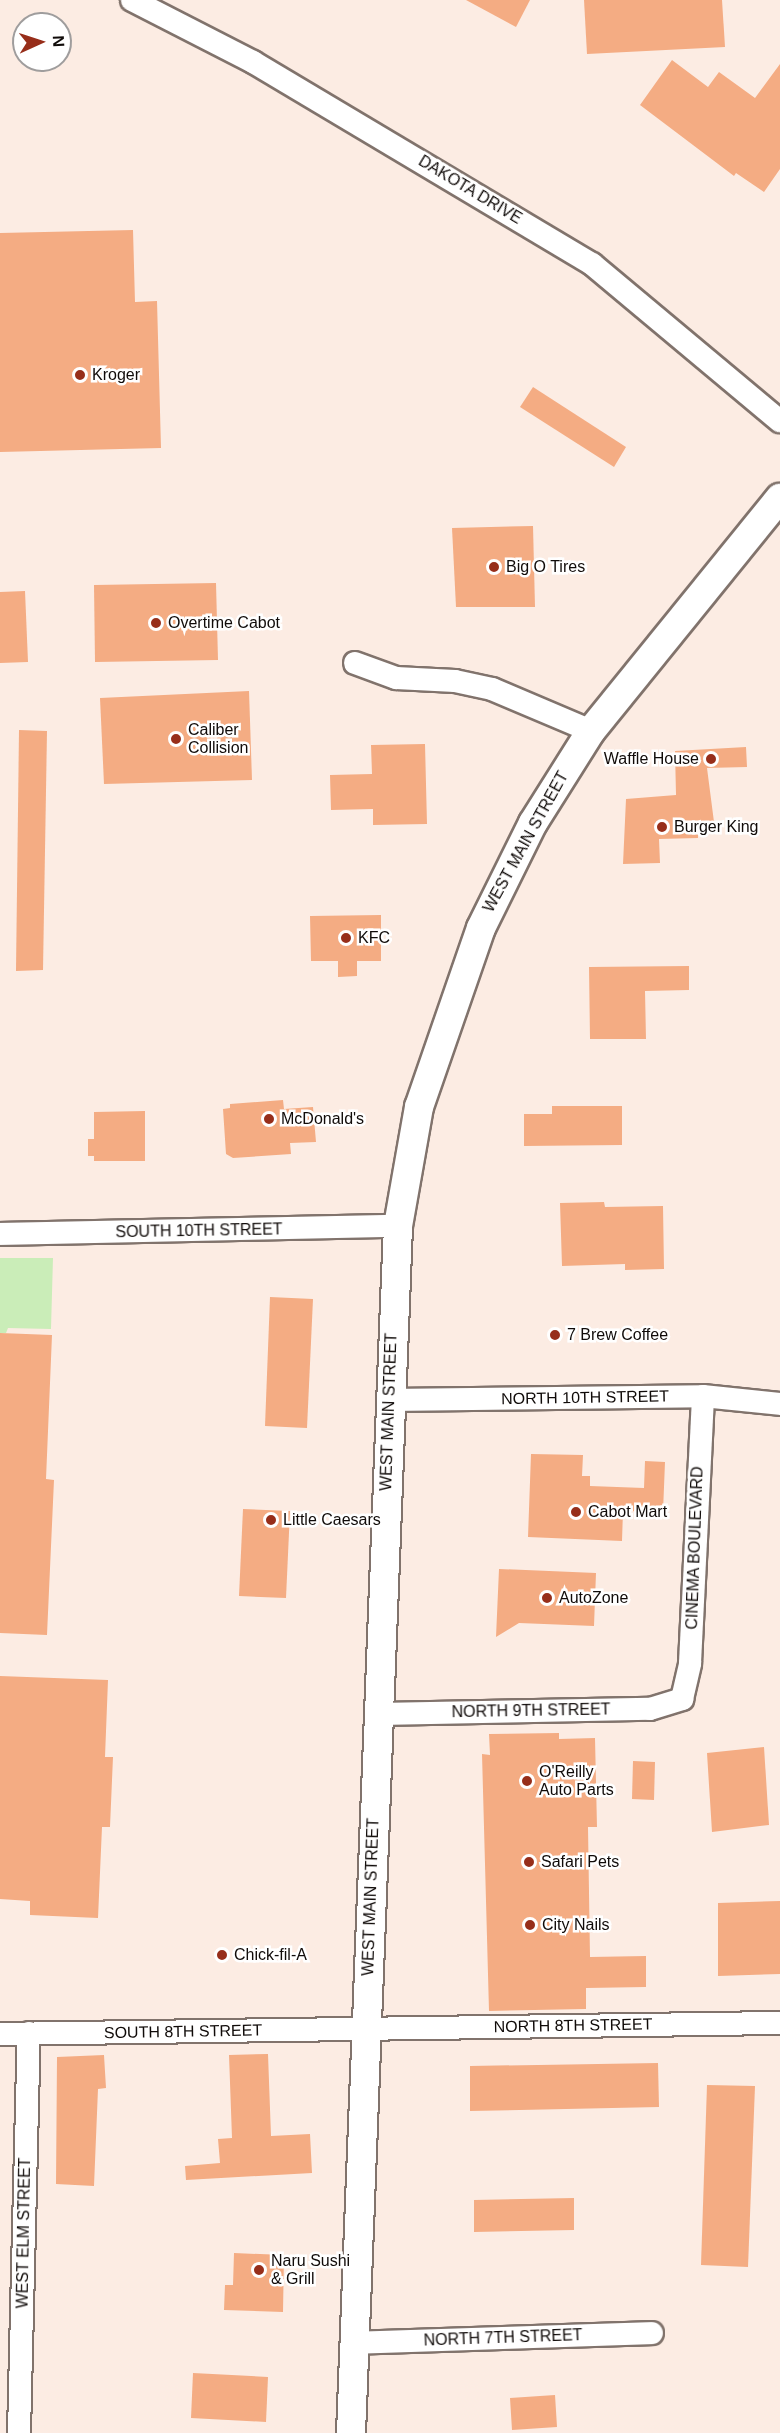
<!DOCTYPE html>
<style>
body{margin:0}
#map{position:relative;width:780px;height:2433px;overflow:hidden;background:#fcece3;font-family:Helvetica,sans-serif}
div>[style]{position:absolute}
.green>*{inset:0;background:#caedb8}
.building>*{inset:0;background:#f4ac83}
.roads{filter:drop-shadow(2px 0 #81736c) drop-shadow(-2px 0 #81736c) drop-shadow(0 2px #81736c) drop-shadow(0 -2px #81736c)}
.minor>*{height:22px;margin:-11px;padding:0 11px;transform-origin:11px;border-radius:11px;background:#fff}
.major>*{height:28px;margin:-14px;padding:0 14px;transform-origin:14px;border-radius:14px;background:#fff}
.dots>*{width:16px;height:16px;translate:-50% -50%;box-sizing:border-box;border:3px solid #fff;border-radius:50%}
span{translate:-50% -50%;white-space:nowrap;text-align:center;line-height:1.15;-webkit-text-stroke:5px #fff;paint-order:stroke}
.street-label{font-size:16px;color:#100b09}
.poi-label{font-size:16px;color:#100b09}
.left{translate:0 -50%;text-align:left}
.right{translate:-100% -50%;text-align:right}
.north{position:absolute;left:12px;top:12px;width:60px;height:60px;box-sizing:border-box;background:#fff;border:2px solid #9f9d9d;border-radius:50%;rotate:87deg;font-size:16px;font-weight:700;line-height:24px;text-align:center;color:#100b09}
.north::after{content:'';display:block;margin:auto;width:21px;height:27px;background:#972e1a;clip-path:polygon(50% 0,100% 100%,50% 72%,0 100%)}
</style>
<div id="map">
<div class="green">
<div style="clip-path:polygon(0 1258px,53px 1258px,51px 1329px,8px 1328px,6px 1333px,0 1333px)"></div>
</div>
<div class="building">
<div style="clip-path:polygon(466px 0,530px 0,516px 27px)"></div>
<div style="clip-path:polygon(584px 0,722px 0,725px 47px,587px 54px)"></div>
<div style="clip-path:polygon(672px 60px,708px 87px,719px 72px,755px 98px,780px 64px,780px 169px,764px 192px,736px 173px,734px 176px,640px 105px)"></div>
<div style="clip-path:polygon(133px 230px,135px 302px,157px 301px,161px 448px,0 452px,0 233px)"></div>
<div style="clip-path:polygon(533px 387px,626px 447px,614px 467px,520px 407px)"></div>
<div style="clip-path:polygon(533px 526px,535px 607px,456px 607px,452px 528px)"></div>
<div style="clip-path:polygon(216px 583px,218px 660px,95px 662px,94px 585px)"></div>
<div style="clip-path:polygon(25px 591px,28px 662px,0 663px,0 592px)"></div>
<div style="clip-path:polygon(249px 691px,252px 780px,104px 784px,100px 698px)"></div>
<div style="clip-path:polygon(19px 730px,47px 731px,43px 970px,16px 971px)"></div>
<div style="clip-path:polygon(425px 744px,427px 824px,373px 825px,373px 809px,331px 810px,330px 775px,372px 774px,371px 745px)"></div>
<div style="clip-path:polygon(746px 747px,747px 767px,707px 768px,714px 822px,698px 822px,698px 838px,659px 839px,660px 863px,623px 864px,626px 799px,676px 795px,675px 751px)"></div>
<div style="clip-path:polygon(381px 915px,381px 961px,357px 961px,357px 976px,338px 977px,338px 961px,311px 961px,310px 916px)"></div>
<div style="clip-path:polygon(689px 966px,689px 990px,645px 991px,646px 1039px,590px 1039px,589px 967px)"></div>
<div style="clip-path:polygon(283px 1100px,284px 1109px,313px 1107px,316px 1142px,290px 1143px,291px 1154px,233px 1158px,226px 1154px,223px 1109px,230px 1108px,230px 1104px)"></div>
<div style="clip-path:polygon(552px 1106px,622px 1106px,622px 1145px,524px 1146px,524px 1114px,552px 1114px)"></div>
<div style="clip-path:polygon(145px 1111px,145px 1161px,94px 1161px,94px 1156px,88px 1156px,88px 1139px,94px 1139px,94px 1112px)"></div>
<div style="clip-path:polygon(604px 1202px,605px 1207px,663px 1206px,664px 1269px,625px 1270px,625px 1264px,562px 1266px,560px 1203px)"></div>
<div style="clip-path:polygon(270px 1297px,313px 1299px,307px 1428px,265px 1426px)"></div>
<div style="clip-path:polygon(0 1333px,52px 1335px,46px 1479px,54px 1480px,47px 1635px,0 1633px)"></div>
<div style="clip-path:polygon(531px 1454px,583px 1455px,582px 1476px,590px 1476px,590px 1486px,644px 1488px,645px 1461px,665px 1462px,663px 1512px,623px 1511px,622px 1541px,528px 1537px)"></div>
<div style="clip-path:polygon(243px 1509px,290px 1511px,286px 1598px,239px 1596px)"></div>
<div style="clip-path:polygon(499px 1569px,596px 1573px,594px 1626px,519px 1623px,496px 1637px)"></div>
<div style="clip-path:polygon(0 1676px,108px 1680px,105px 1757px,113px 1757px,110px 1827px,102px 1827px,98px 1918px,30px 1915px,30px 1901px,0 1899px)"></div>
<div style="clip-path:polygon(559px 1733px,559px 1739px,595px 1738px,597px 1827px,588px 1827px,590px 1957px,646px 1956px,646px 1987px,586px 1988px,586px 2009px,489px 2011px,482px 1754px,490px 1755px,489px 1734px)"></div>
<div style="clip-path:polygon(764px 1747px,769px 1825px,712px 1832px,707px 1753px)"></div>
<div style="clip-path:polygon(633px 1761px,655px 1762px,654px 1800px,632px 1799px)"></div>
<div style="clip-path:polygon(780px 1901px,780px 1974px,718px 1976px,718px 1903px)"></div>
<div style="clip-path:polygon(268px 2054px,271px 2136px,310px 2134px,312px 2173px,186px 2180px,185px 2166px,220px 2163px,218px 2139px,232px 2138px,229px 2055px)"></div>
<div style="clip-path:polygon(104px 2055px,106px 2088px,98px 2089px,94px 2186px,56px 2184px,57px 2057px)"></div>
<div style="clip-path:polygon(658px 2063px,659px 2107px,470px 2111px,470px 2066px)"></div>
<div style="clip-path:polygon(707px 2085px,755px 2086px,748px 2267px,701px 2265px)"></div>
<div style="clip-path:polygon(574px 2198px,574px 2230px,474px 2232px,474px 2200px)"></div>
<div style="clip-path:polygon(234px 2253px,284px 2255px,283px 2312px,224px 2310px,225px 2285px,233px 2285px)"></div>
<div style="clip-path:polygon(193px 2373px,268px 2377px,266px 2422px,191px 2418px)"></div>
<div style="clip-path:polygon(555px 2395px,557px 2427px,512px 2430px,510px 2398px)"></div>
</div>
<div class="roads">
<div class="minor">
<div style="left:132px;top:0;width:136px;rotate:27.1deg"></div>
<div style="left:253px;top:62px;width:395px;rotate:30.8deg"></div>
<div style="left:592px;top:264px;width:245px;rotate:39.9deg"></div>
<div style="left:355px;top:663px;width:44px;rotate:20.1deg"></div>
<div style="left:396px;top:678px;width:59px;rotate:2.9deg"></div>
<div style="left:455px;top:681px;width:38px;rotate:12deg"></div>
<div style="left:492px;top:689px;width:108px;rotate:23deg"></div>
<div style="left:0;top:1234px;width:398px;rotate:-1.2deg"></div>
<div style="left:389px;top:1400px;width:314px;rotate:-0.7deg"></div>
<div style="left:703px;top:1396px;width:77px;rotate:5.9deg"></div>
<div style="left:379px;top:1714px;width:271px;rotate:-1.1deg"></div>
<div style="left:650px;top:1709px;width:34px;rotate:-17deg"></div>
<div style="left:682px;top:1699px;width:37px;rotate:-77deg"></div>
<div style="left:690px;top:1663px;width:267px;rotate:-87.2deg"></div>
<div style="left:0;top:2034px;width:780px;rotate:-0.81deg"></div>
<div style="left:353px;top:2343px;width:299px;rotate:-1.9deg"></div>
<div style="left:19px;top:2433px;width:400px;rotate:-88.6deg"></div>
</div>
<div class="major">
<div style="left:351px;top:2433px;width:1208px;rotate:-87.77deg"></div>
<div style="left:398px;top:1226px;width:121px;rotate:-80deg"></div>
<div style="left:419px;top:1107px;width:189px;rotate:-70.9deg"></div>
<div style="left:481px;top:928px;width:117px;rotate:-63.7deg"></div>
<div style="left:533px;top:823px;width:109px;rotate:-57.8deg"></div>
<div style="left:591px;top:731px;width:300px;rotate:-51deg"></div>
</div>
</div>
<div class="dots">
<div style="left:80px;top:375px;background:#972e1a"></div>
<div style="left:494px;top:567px;background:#972e1a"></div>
<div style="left:156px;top:623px;background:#972e1a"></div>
<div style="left:176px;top:739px;background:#972e1a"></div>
<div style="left:711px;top:759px;background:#972e1a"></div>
<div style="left:662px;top:827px;background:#972e1a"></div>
<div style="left:346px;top:938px;background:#972e1a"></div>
<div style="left:269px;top:1119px;background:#972e1a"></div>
<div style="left:555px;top:1335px;background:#972e1a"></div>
<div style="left:576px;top:1512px;background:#972e1a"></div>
<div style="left:271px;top:1520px;background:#972e1a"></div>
<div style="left:547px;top:1598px;background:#972e1a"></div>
<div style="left:527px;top:1781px;background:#972e1a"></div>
<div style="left:529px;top:1862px;background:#972e1a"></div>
<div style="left:530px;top:1925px;background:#972e1a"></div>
<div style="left:222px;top:1955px;background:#972e1a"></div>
<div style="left:259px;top:2270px;background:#972e1a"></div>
</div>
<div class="street-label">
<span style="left:470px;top:190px;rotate:31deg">DAKOTA DRIVE</span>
<span style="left:526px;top:842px;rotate:-61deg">WEST MAIN STREET</span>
<span style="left:199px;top:1231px;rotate:-1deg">SOUTH 10TH STREET</span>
<span style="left:585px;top:1398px;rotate:-1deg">NORTH 10TH STREET</span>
<span style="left:389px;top:1412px;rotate:-88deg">WEST MAIN STREET</span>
<span style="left:695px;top:1548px;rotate:-88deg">CINEMA BOULEVARD</span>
<span style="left:531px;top:1711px;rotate:-1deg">NORTH 9TH STREET</span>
<span style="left:371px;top:1897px;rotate:-88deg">WEST MAIN STREET</span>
<span style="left:573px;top:2026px;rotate:-1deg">NORTH 8TH STREET</span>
<span style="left:183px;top:2032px;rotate:-1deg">SOUTH 8TH STREET</span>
<span style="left:24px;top:2233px;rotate:-89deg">WEST ELM STREET</span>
<span style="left:503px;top:2338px;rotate:-2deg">NORTH 7TH STREET</span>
</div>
<div class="poi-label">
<span class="left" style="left:92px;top:375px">Kroger</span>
<span class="left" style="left:506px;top:567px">Big O Tires</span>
<span class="left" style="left:168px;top:623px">Overtime Cabot</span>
<span class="left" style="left:188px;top:739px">Caliber<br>Collision</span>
<span class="right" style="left:699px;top:759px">Waffle House</span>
<span class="left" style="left:674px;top:827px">Burger King</span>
<span class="left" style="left:358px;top:938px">KFC</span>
<span class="left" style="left:281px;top:1119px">McDonald's</span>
<span class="left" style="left:567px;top:1335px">7 Brew Coffee</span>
<span class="left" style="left:588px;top:1512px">Cabot Mart</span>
<span class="left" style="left:283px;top:1520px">Little Caesars</span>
<span class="left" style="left:559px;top:1598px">AutoZone</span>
<span class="left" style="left:539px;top:1781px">O'Reilly<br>Auto Parts</span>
<span class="left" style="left:541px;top:1862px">Safari Pets</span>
<span class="left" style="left:542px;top:1925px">City Nails</span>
<span class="left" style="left:234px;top:1955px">Chick-fil-A</span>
<span class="left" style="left:271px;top:2270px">Naru Sushi<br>&amp; Grill</span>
</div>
<div class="north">N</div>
</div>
